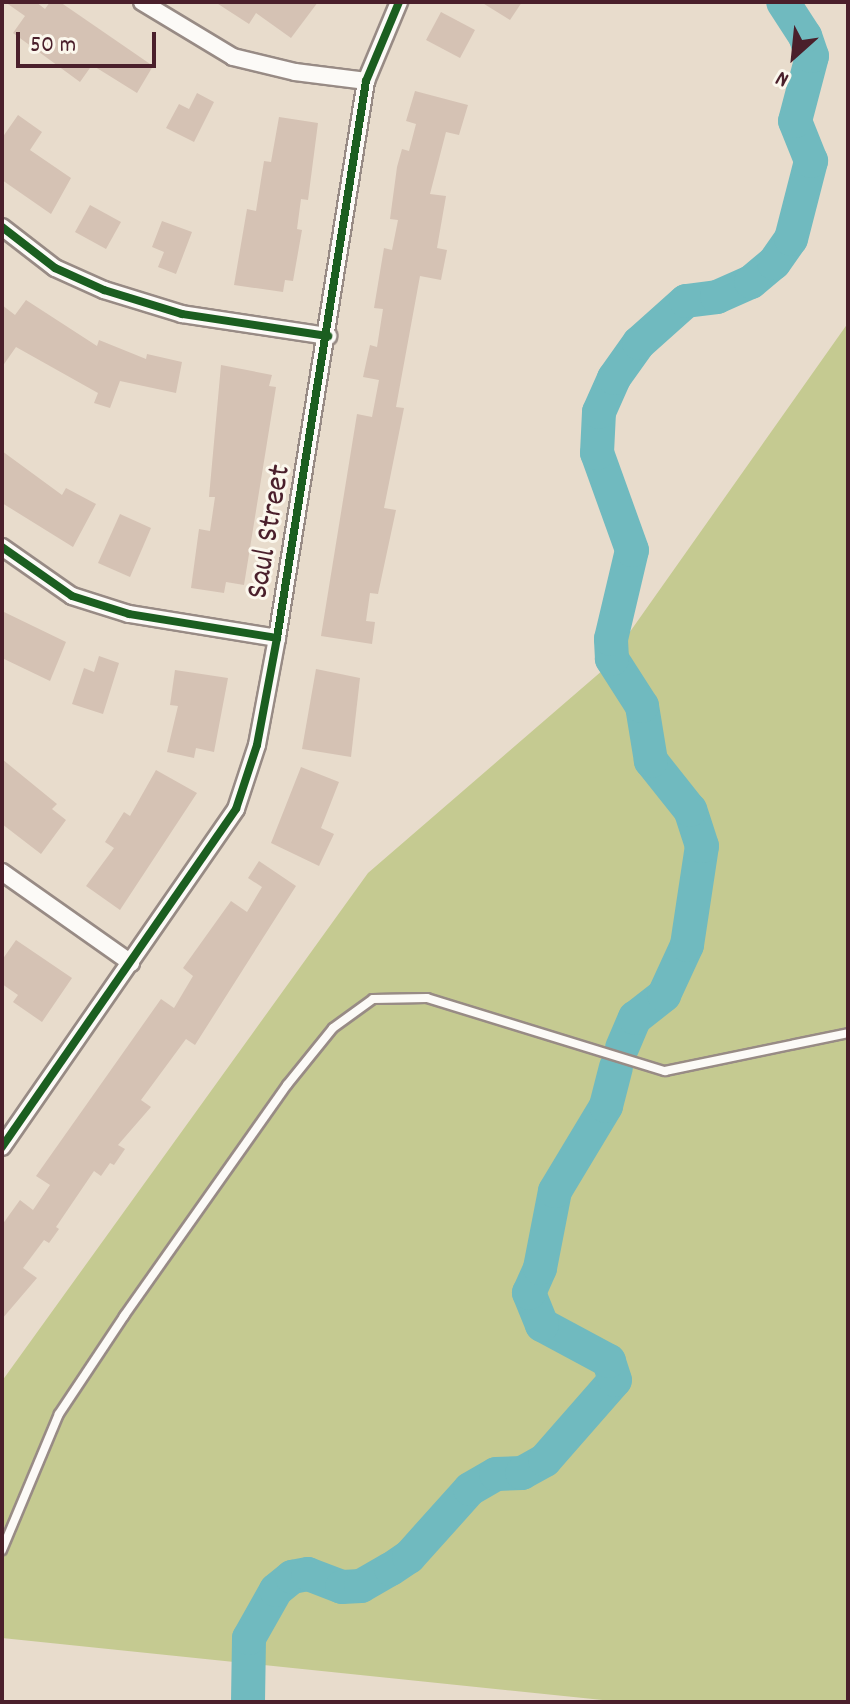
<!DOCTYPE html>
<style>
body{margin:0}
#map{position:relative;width:850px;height:1704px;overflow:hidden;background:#e8dccc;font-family:Dekko,sans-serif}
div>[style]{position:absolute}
.green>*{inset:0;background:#c5ca91}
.river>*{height:34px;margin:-17px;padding:0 17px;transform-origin:17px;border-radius:17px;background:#70babf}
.building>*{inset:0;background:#d5c2b4}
.roads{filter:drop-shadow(2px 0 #988b85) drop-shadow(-2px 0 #988b85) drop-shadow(0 2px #988b85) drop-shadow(0 -2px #988b85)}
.service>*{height:8px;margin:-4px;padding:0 4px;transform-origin:4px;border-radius:4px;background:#fcfaf7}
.minor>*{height:16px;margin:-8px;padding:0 8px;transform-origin:8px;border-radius:8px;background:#fcfaf7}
.cycleway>*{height:8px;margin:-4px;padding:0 4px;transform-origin:4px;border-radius:4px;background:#1b5e20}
span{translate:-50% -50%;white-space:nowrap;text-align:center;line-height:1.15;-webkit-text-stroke:6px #fbf7ec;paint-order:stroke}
.street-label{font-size:32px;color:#4a1f2b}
.frame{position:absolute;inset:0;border:4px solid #4a1f2b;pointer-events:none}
.north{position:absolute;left:754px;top:16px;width:80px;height:80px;-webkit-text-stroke:6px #fbf7ec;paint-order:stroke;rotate:207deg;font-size:22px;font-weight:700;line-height:32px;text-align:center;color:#4a1f2b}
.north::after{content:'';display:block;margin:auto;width:28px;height:36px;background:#4a1f2b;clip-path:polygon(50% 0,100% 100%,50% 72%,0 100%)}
.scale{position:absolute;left:16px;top:32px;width:140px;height:36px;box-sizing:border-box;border:4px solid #4a1f2b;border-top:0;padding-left:10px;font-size:24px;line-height:28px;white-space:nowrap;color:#4a1f2b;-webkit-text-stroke:6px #fbf7ec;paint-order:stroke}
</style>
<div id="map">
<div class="green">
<div style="clip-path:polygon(848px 323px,848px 1702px,622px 1702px,2px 1638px,2px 1381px,368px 873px,603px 670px)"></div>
</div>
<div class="river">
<div style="left:622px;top:1048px;width:33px;rotate:-67deg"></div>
<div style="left:635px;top:1018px;width:37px;rotate:-38deg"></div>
<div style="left:664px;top:995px;width:55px;rotate:-65.3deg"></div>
<div style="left:687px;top:945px;width:100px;rotate:-81.4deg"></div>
<div style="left:702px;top:846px;width:38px;rotate:-108deg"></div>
<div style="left:690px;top:810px;width:63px;rotate:-128.5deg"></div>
<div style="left:651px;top:761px;width:56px;rotate:-99.3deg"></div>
<div style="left:642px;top:706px;width:56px;rotate:-122.6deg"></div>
<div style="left:612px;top:659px;width:20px;rotate:-93deg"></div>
<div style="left:611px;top:639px;width:91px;rotate:-76.7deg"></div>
<div style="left:632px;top:550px;width:103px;rotate:-109.8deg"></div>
<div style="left:597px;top:453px;width:41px;rotate:-87.2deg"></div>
<div style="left:599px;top:412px;width:37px;rotate:-66deg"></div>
<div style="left:614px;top:378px;width:43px;rotate:-54.5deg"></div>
<div style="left:639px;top:343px;width:63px;rotate:-41.8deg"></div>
<div style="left:686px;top:301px;width:31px;rotate:-7deg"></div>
<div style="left:717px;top:297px;width:37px;rotate:-24deg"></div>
<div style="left:751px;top:282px;width:30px;rotate:-40deg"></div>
<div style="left:774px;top:263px;width:29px;rotate:-55deg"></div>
<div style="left:791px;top:239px;width:81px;rotate:-75.6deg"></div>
<div style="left:811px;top:161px;width:43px;rotate:-111.8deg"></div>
<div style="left:795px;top:121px;width:67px;rotate:-75.3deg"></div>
<div style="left:812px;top:56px;width:21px;rotate:-109deg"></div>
<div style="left:805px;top:36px;width:40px;rotate:-122.9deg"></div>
<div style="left:248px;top:1702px;width:64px;rotate:-89.1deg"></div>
<div style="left:249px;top:1638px;width:55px;rotate:-60.6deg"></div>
<div style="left:276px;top:1590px;width:21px;rotate:-39deg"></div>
<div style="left:292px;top:1577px;width:16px;rotate:-11deg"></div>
<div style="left:308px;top:1574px;width:36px;rotate:21deg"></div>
<div style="left:342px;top:1587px;width:19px;rotate:-3deg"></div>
<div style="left:361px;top:1586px;width:34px;rotate:-30deg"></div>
<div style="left:391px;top:1569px;width:22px;rotate:-34deg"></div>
<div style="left:409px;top:1557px;width:91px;rotate:-48.1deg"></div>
<div style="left:470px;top:1489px;width:30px;rotate:-30deg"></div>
<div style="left:496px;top:1474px;width:26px;rotate:-2deg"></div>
<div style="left:522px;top:1473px;width:26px;rotate:-29deg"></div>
<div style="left:545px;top:1460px;width:106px;rotate:-48.8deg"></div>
<div style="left:615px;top:1380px;width:20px;rotate:-108deg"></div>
<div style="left:609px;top:1361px;width:76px;rotate:-151.8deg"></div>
<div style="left:542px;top:1325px;width:35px;rotate:-112deg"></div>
<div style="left:529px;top:1293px;width:27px;rotate:-66deg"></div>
<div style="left:540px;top:1268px;width:78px;rotate:-79deg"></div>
<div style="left:555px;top:1191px;width:99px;rotate:-59deg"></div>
<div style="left:606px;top:1106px;width:40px;rotate:-75.6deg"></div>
</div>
<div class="building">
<div style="clip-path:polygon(5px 2px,36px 2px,45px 9px,50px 2px,60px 2px,153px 66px,137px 93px,92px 65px,80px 82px,13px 33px,25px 16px)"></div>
<div style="clip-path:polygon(215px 2px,318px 2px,291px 38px,256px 13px,249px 24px)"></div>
<div style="clip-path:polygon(481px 2px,522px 2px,510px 20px)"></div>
<div style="clip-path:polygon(441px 12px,475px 30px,460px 58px,426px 40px)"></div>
<div style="clip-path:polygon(415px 91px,468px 105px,459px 135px,446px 132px,430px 194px,446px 196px,437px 248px,447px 250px,441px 280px,420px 276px,396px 407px,404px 408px,384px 508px,396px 510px,378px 594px,370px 593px,366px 621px,375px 622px,372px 644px,321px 636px,357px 414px,372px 417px,379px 380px,363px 377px,370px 345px,377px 347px,383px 309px,374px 308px,384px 248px,392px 250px,398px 220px,390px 219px,397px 167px,402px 149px,409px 151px,416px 124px,406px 121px)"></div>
<div style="clip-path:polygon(197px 93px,214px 102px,194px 142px,166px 128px,179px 104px,189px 109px)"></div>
<div style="clip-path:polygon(18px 115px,42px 132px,30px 150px,71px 178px,51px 214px,2px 180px,2px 138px)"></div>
<div style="clip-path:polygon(279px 117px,318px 123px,308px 200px,301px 199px,297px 229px,302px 230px,293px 281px,285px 280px,283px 292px,234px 285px,247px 209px,256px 211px,264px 161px,271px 162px)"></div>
<div style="clip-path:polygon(90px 205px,121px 222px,106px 249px,75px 232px)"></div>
<div style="clip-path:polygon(162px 221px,192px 232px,176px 274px,158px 267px,164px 252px,152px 247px)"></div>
<div style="clip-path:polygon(26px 300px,97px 346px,99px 340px,146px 359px,147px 354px,182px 362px,176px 393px,120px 381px,110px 408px,94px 403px,98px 393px,16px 347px,2px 367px,2px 305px,15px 315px)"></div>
<div style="clip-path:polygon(221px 365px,272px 375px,269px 386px,276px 387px,244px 585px,226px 582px,224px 593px,191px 588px,199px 529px,210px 531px,215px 497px,209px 497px)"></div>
<div style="clip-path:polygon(2px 451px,62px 495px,66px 488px,96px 504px,73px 547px,2px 503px)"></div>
<div style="clip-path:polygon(120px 514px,151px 528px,130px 577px,98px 563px)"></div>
<div style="clip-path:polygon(2px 611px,66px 642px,50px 681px,2px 658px)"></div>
<div style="clip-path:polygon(99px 656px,119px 663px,103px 714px,72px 704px,84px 668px,94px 672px)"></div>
<div style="clip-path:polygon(316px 669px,360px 678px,351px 757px,302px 749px)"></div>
<div style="clip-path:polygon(175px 670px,228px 678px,214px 752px,196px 748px,194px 758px,167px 752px,178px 706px,170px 705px)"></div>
<div style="clip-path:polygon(2px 759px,57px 804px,52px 809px,66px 820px,41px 854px,2px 824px)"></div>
<div style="clip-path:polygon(301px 767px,339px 782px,321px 828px,334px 834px,319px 866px,271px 843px)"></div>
<div style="clip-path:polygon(156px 770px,197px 793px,120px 910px,86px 886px,114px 848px,105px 842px,124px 812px,130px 816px)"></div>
<div style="clip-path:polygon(259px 861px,296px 886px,195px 1045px,186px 1039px,141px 1100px,151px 1107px,118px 1145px,125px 1149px,114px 1165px,110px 1163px,101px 1176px,94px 1171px,56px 1227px,59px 1229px,49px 1243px,44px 1240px,23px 1268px,37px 1278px,2px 1319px,2px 1225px,20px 1200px,33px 1210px,50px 1185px,36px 1176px,161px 999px,174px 1008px,193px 976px,183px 968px,231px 901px,247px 912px,262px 887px,248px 878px)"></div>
<div style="clip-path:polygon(16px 940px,72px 978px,42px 1022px,13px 1002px,18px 995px,2px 984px,2px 960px)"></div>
</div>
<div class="roads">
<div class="service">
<div style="left:2px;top:1550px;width:147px;rotate:-67.3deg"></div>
<div style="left:59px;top:1414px;width:118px;rotate:-56.4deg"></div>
<div style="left:124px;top:1316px;width:283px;rotate:-54.8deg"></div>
<div style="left:287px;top:1085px;width:73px;rotate:-51.1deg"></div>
<div style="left:333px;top:1028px;width:49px;rotate:-35.9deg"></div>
<div style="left:373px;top:999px;width:54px;rotate:-1.1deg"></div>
<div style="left:427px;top:998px;width:249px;rotate:17.1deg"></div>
<div style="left:665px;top:1071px;width:187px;rotate:-11.7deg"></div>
</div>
<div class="minor">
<div style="left:142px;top:2px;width:106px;rotate:31.1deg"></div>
<div style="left:233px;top:57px;width:64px;rotate:13.6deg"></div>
<div style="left:295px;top:72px;width:72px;rotate:7.2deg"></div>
<div style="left:2px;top:227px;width:67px;rotate:37.7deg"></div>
<div style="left:55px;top:268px;width:54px;rotate:24.2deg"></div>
<div style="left:104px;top:290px;width:82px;rotate:17.1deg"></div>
<div style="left:182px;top:314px;width:148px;rotate:8.6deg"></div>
<div style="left:2px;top:547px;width:85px;rotate:35deg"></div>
<div style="left:72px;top:596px;width:60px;rotate:17.5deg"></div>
<div style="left:129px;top:614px;width:150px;rotate:9.2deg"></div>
<div style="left:2px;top:872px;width:158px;rotate:35.2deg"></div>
<div style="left:2px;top:1147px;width:411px;rotate:-55.3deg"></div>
<div style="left:236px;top:809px;width:67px;rotate:-71.8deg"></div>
<div style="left:257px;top:745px;width:109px;rotate:-79.4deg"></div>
<div style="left:277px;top:638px;width:564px;rotate:-80.92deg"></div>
<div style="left:366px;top:81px;width:86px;rotate:-67.3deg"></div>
</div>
</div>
<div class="cycleway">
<div style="left:2px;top:227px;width:67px;rotate:37.7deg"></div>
<div style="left:55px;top:268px;width:54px;rotate:24.2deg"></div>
<div style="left:104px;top:290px;width:82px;rotate:17.1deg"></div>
<div style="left:182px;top:314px;width:148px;rotate:8.6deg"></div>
<div style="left:2px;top:547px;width:85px;rotate:35deg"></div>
<div style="left:72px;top:596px;width:60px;rotate:17.5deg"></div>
<div style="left:129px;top:614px;width:150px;rotate:9.2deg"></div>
<div style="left:2px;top:1147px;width:411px;rotate:-55.3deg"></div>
<div style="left:236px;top:809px;width:67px;rotate:-71.8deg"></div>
<div style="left:257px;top:745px;width:109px;rotate:-79.4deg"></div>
<div style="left:277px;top:638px;width:564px;rotate:-80.92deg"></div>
<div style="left:366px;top:81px;width:86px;rotate:-67.3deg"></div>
</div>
<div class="street-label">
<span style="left:271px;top:532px;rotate:-80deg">Saul Street</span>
</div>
<div class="frame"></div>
<div class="north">N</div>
<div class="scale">50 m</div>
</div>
